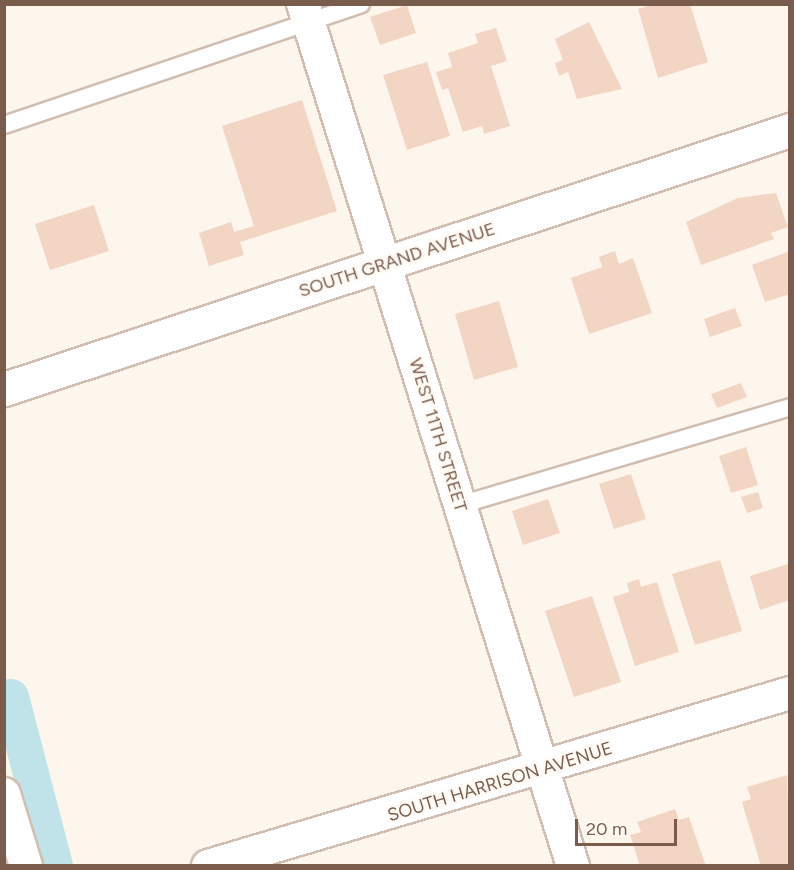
<!DOCTYPE html>
<style>
body{margin:0}
#map{position:relative;width:794px;height:870px;overflow:hidden;background:#fdf6ec;font-family:Figtree,sans-serif}
div>[style]{position:absolute}
.canal>*{height:36px;margin:-18px;padding:0 18px;transform-origin:18px;border-radius:18px;background:#bfe3e8}
.building>*{inset:0;background:#f3d5c3}
.roads{filter:drop-shadow(2px 0 #d1beb0) drop-shadow(-2px 0 #d1beb0) drop-shadow(0 2px #d1beb0) drop-shadow(0 -2px #d1beb0)}
.lane>*{height:16px;margin:-8px;padding:0 8px;transform-origin:8px;border-radius:8px;background:#fff}
.street>*{height:32px;margin:-16px;padding:0 16px;transform-origin:16px;border-radius:16px;background:#fff}
.secondary>*{height:33px;margin:-16.5px;padding:0 16.5px;transform-origin:16.5px;border-radius:16.5px;background:#fff}
span{translate:-50% -50%;white-space:nowrap;text-align:center;line-height:1.15;-webkit-text-stroke:5px #fffaf3;paint-order:stroke}
.street-label{font-size:18px;color:#7a5c4d}
.frame{position:absolute;inset:0;border:6px solid #7a5c4d;pointer-events:none}
.scale{position:absolute;left:575px;top:819px;width:102px;height:27px;box-sizing:border-box;border:3px solid #7a5c4d;border-top:0;padding-left:8px;font-size:18px;line-height:21px;white-space:nowrap;color:#7a5c4d;-webkit-text-stroke:4px #fffaf3;paint-order:stroke}
</style>
<div id="map">
<div class="canal">
<div style="left:11px;top:697px;width:175px;rotate:75.4deg"></div>
</div>
<div class="building">
<div style="clip-path:polygon(654px 4px,690px 4px,708px 62px,658px 78px,638px 9px)"></div>
<div style="clip-path:polygon(407px 5px,416px 33px,380px 45px,370px 17px)"></div>
<div style="clip-path:polygon(589px 22px,622px 89px,577px 99px,568px 72px,559px 76px,555px 63px,563px 60px,555px 39px)"></div>
<div style="clip-path:polygon(496px 28px,507px 61px,491px 66px,510px 126px,484px 134px,482px 126px,463px 132px,448px 88px,442px 90px,436px 72px,452px 67px,448px 53px,478px 43px,475px 34px)"></div>
<div style="clip-path:polygon(427px 62px,450px 136px,407px 150px,383px 75px)"></div>
<div style="clip-path:polygon(302px 100px,337px 211px,240px 242px,244px 255px,209px 266px,199px 233px,231px 222px,234px 232px,254px 226px,222px 126px)"></div>
<div style="clip-path:polygon(776px 193px,788px 227px,771px 233px,774px 239px,701px 265px,686px 222px,738px 198px)"></div>
<div style="clip-path:polygon(94px 205px,109px 251px,50px 270px,35px 224px)"></div>
<div style="clip-path:polygon(615px 251px,619px 264px,633px 258px,652px 313px,589px 334px,571px 278px,602px 267px,599px 257px)"></div>
<div style="clip-path:polygon(790px 251px,790px 294px,765px 302px,752px 265px)"></div>
<div style="clip-path:polygon(499px 301px,518px 367px,474px 380px,455px 314px)"></div>
<div style="clip-path:polygon(735px 308px,742px 326px,710px 337px,704px 319px)"></div>
<div style="clip-path:polygon(741px 383px,747px 397px,717px 408px,711px 394px)"></div>
<div style="clip-path:polygon(746px 447px,758px 485px,731px 493px,719px 456px)"></div>
<div style="clip-path:polygon(631px 474px,646px 519px,614px 529px,599px 484px)"></div>
<div style="clip-path:polygon(758px 492px,763px 508px,747px 513px,741px 497px)"></div>
<div style="clip-path:polygon(548px 499px,560px 533px,523px 545px,512px 511px)"></div>
<div style="clip-path:polygon(720px 560px,742px 631px,695px 645px,672px 574px)"></div>
<div style="clip-path:polygon(788px 564px,790px 600px,760px 610px,750px 576px)"></div>
<div style="clip-path:polygon(639px 579px,641px 587px,657px 582px,679px 652px,635px 666px,613px 597px,629px 592px,627px 583px)"></div>
<div style="clip-path:polygon(592px 596px,621px 682px,574px 697px,545px 611px)"></div>
<div style="clip-path:polygon(787px 775px,790px 866px,761px 866px,742px 802px,751px 799px,747px 787px)"></div>
<div style="clip-path:polygon(675px 809px,679px 820px,689px 817px,706px 866px,640px 866px,630px 835px,641px 832px,637px 822px)"></div>
</div>
<div class="roads">
<div class="lane">
<div style="left:4px;top:125px;width:377px;rotate:-18.7deg"></div>
<div style="left:460px;top:505px;width:344px;rotate:-16.5deg"></div>
</div>
<div class="street">
<div style="left:303px;top:4px;width:903px;rotate:72.61deg"></div>
<div style="left:4px;top:794px;width:75px;rotate:73deg"></div>
<div style="left:208px;top:866px;width:607px;rotate:-16.55deg"></div>
</div>
<div class="secondary">
<div style="left:4px;top:389px;width:828px;rotate:-18.24deg"></div>
</div>
</div>
<div class="street-label">
<span style="left:397px;top:260px;rotate:-18deg">SOUTH GRAND AVENUE</span>
<span style="left:438px;top:435px;rotate:73deg">WEST 11TH STREET</span>
<span style="left:500px;top:782px;rotate:-17deg">SOUTH HARRISON AVENUE</span>
</div>
<div class="frame"></div>
<div class="scale">20 m</div>
</div>
